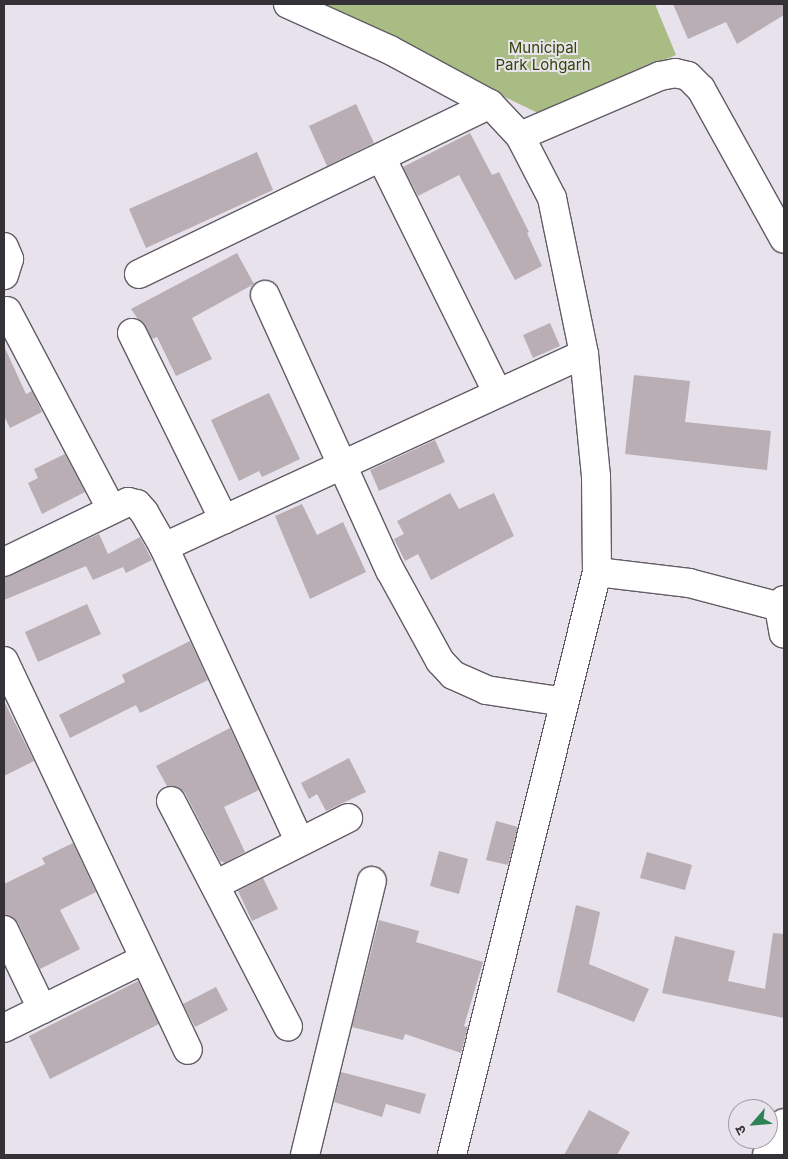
<!DOCTYPE html>
<meta charset="utf-8">
<style>
body{margin:0}
#map{position:relative;width:788px;height:1159px;overflow:hidden;background:#e7e2ec;font-family:Inter,"Noto Sans Devanagari",sans-serif}
div>[style]{position:absolute}
.green>*{inset:0;background:#a8bc83}
.building>*{inset:0;background:#b9aeb4}
.roads{filter:drop-shadow(1px 0 #615c65) drop-shadow(-1px 0 #615c65) drop-shadow(0 1px #615c65) drop-shadow(0 -1px #615c65)}
.minor>*{height:28px;margin:-14px;padding:0 14px;transform-origin:14px;border-radius:14px;background:#fff}
span{translate:-50% -50%;white-space:nowrap;text-align:center;line-height:1.15;-webkit-text-stroke:4px #e7e2ec;paint-order:stroke}
.park-label{font-size:15px;color:#344406}
.frame{position:absolute;inset:0;border:5px solid #343236;pointer-events:none}
.north{position:absolute;left:728px;top:1099px;width:50px;height:50px;box-sizing:border-box;background:#e7e2ec;border:1px solid #9f9ca3;border-radius:50%;rotate:243deg;font-size:14px;font-weight:700;line-height:20px;text-align:center;color:#343236}
.north::after{content:'';display:block;margin:auto;width:18px;height:22px;background:#2d8356;clip-path:polygon(50% 0,100% 100%,50% 72%,0 100%)}
</style>
<div id="map">
<div class="green">
<div style="clip-path:polygon(313px 4px,655px 4px,676px 55px,538px 113px)"></div>
</div>
<div class="building">
<div style="clip-path:polygon(673px 4px,784px 4px,784px 15px,737px 44px,726px 22px,688px 39px)"></div>
<div style="clip-path:polygon(356px 104px,374px 143px,327px 166px,309px 126px)"></div>
<div style="clip-path:polygon(470px 133px,492px 175px,499px 172px,529px 232px,527px 233px,542px 266px,515px 280px,459px 175px,418px 196px,403px 167px)"></div>
<div style="clip-path:polygon(257px 152px,273px 190px,146px 248px,129px 209px)"></div>
<div style="clip-path:polygon(237px 253px,254px 284px,192px 318px,212px 359px,176px 376px,157px 337px,152px 339px,131px 309px)"></div>
<div style="clip-path:polygon(550px 323px,560px 346px,533px 358px,523px 335px)"></div>
<div style="clip-path:polygon(4px 346px,26px 394px,32px 391px,42px 412px,10px 428px,4px 416px)"></div>
<div style="clip-path:polygon(634px 375px,690px 381px,685px 422px,771px 431px,767px 470px,625px 454px)"></div>
<div style="clip-path:polygon(269px 393px,300px 459px,262px 477px,259px 471px,239px 481px,211px 420px)"></div>
<div style="clip-path:polygon(435px 440px,445px 462px,379px 491px,370px 470px)"></div>
<div style="clip-path:polygon(65px 454px,85px 492px,42px 514px,28px 483px,38px 478px,34px 469px)"></div>
<div style="clip-path:polygon(450px 493px,459px 509px,494px 493px,514px 536px,431px 580px,418px 554px,405px 561px,394px 539px,404px 534px,397px 521px)"></div>
<div style="clip-path:polygon(302px 504px,317px 535px,343px 522px,366px 572px,310px 599px,275px 516px)"></div>
<div style="clip-path:polygon(99px 534px,108px 554px,140px 537px,152px 560px,126px 573px,123px 567px,93px 580px,86px 566px,4px 600px,4px 577px)"></div>
<div style="clip-path:polygon(87px 604px,101px 634px,38px 662px,25px 632px)"></div>
<div style="clip-path:polygon(190px 641px,208px 680px,140px 713px,136px 705px,70px 738px,59px 715px,125px 682px,122px 675px)"></div>
<div style="clip-path:polygon(4px 701px,34px 761px,4px 776px)"></div>
<div style="clip-path:polygon(230px 728px,259px 790px,224px 807px,245px 852px,225px 863px,220px 861px,185px 793px,179px 788px,167px 786px,156px 766px)"></div>
<div style="clip-path:polygon(349px 758px,366px 792px,326px 811px,317px 794px,309px 799px,301px 783px)"></div>
<div style="clip-path:polygon(496px 821px,518px 827px,508px 865px,486px 860px)"></div>
<div style="clip-path:polygon(73px 843px,96px 892px,60px 910px,80px 949px,40px 969px,18px 923px,4px 915px,4px 884px,45px 864px,42px 858px)"></div>
<div style="clip-path:polygon(439px 851px,468px 859px,459px 894px,430px 886px)"></div>
<div style="clip-path:polygon(647px 852px,692px 865px,685px 890px,640px 878px)"></div>
<div style="clip-path:polygon(263px 878px,278px 909px,252px 921px,238px 891px)"></div>
<div style="clip-path:polygon(576px 905px,600px 912px,589px 964px,649px 989px,634px 1022px,557px 992px)"></div>
<div style="clip-path:polygon(379px 920px,419px 931px,416px 942px,483px 962px,464px 1026px,468px 1027px,461px 1053px,405px 1034px,403px 1040px,352px 1027px)"></div>
<div style="clip-path:polygon(773px 933px,784px 934px,784px 1018px,662px 993px,675px 936px,735px 951px,728px 981px,765px 989px)"></div>
<div style="clip-path:polygon(138px 981px,159px 1024px,50px 1079px,29px 1036px)"></div>
<div style="clip-path:polygon(216px 987px,228px 1010px,195px 1027px,183px 1004px)"></div>
<div style="clip-path:polygon(341px 1072px,426px 1094px,420px 1114px,386px 1104px,382px 1117px,334px 1102px)"></div>
<div style="clip-path:polygon(589px 1110px,630px 1132px,617px 1155px,564px 1155px)"></div>
</div>
<div class="roads">
<div class="minor">
<div style="left:288px;top:4px;width:112px;rotate:24.3deg"></div>
<div style="left:390px;top:50px;width:114px;rotate:28.4deg"></div>
<div style="left:490px;top:104px;width:44px;rotate:46.8deg"></div>
<div style="left:520px;top:136px;width:70px;rotate:62.7deg"></div>
<div style="left:552px;top:198px;width:159px;rotate:78.4deg"></div>
<div style="left:584px;top:354px;width:123px;rotate:84.4deg"></div>
<div style="left:596px;top:476px;width:96px;rotate:89.4deg"></div>
<div style="left:597px;top:572px;width:601px;rotate:103.97deg"></div>
<div style="left:520px;top:136px;width:152px;rotate:-23.2deg"></div>
<div style="left:660px;top:76px;width:15px;rotate:-11deg"></div>
<div style="left:675px;top:73px;width:13px;rotate:13deg"></div>
<div style="left:688px;top:76px;width:18px;rotate:45deg"></div>
<div style="left:701px;top:89px;width:171px;rotate:61deg"></div>
<div style="left:382px;top:159px;width:260px;rotate:63.7deg"></div>
<div style="left:4px;top:247px;width:13px;rotate:67deg"></div>
<div style="left:9px;top:259px;width:17px;rotate:107deg"></div>
<div style="left:139px;top:274px;width:390px;rotate:-25.8deg"></div>
<div style="left:265px;top:295px;width:302px;rotate:65.6deg"></div>
<div style="left:390px;top:570px;width:104px;rotate:61.2deg"></div>
<div style="left:440px;top:661px;width:19px;rotate:47deg"></div>
<div style="left:453px;top:675px;width:36px;rotate:24deg"></div>
<div style="left:486px;top:690px;width:79px;rotate:8.7deg"></div>
<div style="left:7px;top:311px;width:223px;rotate:62.2deg"></div>
<div style="left:132px;top:333px;width:208px;rotate:63.8deg"></div>
<div style="left:164px;top:547px;width:323px;rotate:65.3deg"></div>
<div style="left:4px;top:562px;width:138px;rotate:-25.8deg"></div>
<div style="left:128px;top:502px;width:9px;rotate:13deg"></div>
<div style="left:137px;top:504px;width:11px;rotate:49deg"></div>
<div style="left:144px;top:512px;width:40px;rotate:60.3deg"></div>
<div style="left:164px;top:547px;width:462px;rotate:-24.7deg"></div>
<div style="left:597px;top:572px;width:93px;rotate:6.8deg"></div>
<div style="left:689px;top:583px;width:98px;rotate:14.7deg"></div>
<div style="left:784px;top:600px;width:9px;rotate:126deg"></div>
<div style="left:779px;top:607px;width:27px;rotate:80deg"></div>
<div style="left:4px;top:661px;width:430px;rotate:64.7deg"></div>
<div style="left:171px;top:801px;width:254px;rotate:62.6deg"></div>
<div style="left:215px;top:885px;width:149px;rotate:-26.7deg"></div>
<div style="left:4px;top:930px;width:88px;rotate:64.3deg"></div>
<div style="left:4px;top:1028px;width:156px;rotate:-26.2deg"></div>
<div style="left:305px;top:1155px;width:282px;rotate:-76.3deg"></div>
<div style="left:767px;top:1155px;width:36px;rotate:-62deg"></div>
</div>
</div>
<div class="park-label">
<span style="left:543px;top:56px">Municipal<br>Park Lohgarh</span>
</div>
<div class="frame"></div>
<div class="north">उ</div>
</div>
